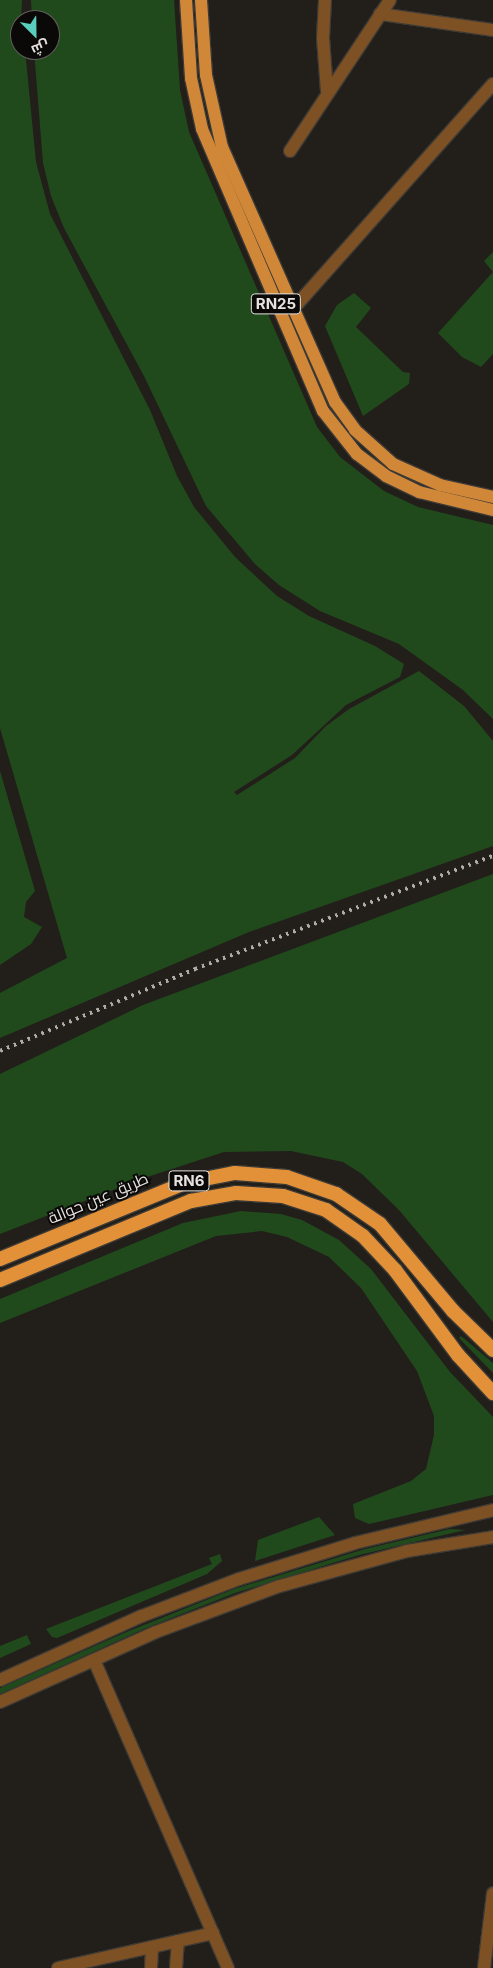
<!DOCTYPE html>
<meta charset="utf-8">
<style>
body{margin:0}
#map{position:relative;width:493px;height:1968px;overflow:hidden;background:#221f1a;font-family:Inter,Cairo,sans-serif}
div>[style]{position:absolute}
.green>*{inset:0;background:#214a1c}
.roads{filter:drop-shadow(1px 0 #3d3a36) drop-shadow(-1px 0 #3d3a36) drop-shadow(0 1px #3d3a36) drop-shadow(0 -1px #3d3a36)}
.minor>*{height:12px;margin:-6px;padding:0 6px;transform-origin:6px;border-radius:6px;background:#7d5123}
.tertiary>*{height:12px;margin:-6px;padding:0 6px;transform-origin:6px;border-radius:6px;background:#7d5123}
.primary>*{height:12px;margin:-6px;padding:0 6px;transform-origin:6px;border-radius:6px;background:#d18738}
.trunk>*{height:14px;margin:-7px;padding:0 7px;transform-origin:7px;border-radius:7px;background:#e29138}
.rail>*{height:4px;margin-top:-2px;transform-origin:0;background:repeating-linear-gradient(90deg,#afaca8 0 2.5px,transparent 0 7.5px)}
span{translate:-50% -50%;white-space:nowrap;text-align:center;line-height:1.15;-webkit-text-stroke:4px #0a0907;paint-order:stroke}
.shield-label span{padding:1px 4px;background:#0a0907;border:1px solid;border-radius:4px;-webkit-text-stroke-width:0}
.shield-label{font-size:15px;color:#e5e2df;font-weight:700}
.street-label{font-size:16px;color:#e5e2df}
.north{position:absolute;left:10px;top:10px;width:50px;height:50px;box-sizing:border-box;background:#0a0907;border:1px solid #62605d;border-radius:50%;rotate:157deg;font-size:14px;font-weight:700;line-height:20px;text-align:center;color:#e5e2df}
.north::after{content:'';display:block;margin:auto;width:18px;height:22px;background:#5acebd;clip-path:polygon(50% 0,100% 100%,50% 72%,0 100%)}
</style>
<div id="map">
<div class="green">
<div style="clip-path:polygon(0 0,22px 0,20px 50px,25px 50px,36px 162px,50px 214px,150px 410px,177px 476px,194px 507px,235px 557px,277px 596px,309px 616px,375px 646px,404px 664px,400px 677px,346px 705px,292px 755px,234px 792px,237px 795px,295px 758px,326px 726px,349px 709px,419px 671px,464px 706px,493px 741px,493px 846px,249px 932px,0 1038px,0 993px,67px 958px,0 728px)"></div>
<div style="clip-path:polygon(31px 0,174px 0,180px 90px,189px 132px,317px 427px,340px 457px,384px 491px,418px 507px,493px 525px,493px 719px,463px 690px,399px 644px,320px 611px,279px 585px,255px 564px,206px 506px,144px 376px,64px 228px,51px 196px,43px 163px,34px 50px,50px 50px,50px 20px,32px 20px)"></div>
<div style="clip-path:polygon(493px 252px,493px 354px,481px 367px,462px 357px,438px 333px,493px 272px,484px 261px)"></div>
<div style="clip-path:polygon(354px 293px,371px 308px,356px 327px,403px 372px,410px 373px,409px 384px,363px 416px,325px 326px,337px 305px)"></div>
<div style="clip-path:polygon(0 771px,35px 891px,26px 902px,24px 917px,42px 927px,31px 944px,0 965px)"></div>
<div style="clip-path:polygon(493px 874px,493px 1322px,399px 1210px,362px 1174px,343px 1162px,291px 1151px,224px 1152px,141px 1179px,0 1234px,0 1074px,143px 1005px)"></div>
<div style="clip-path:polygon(241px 1211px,281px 1214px,302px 1220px,339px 1240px,371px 1269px,450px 1372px,493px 1417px,493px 1495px,369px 1524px,355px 1518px,353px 1504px,411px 1481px,426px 1469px,434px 1435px,434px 1416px,417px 1371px,361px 1288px,329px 1257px,287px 1237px,262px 1231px,216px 1236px,0 1323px,0 1299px,183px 1223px)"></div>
<div style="clip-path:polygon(461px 1336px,493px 1363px,493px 1373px,459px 1338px)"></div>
<div style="clip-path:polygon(319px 1517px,335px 1535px,255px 1561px,258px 1540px)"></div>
<div style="clip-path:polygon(450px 1529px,465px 1530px,359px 1555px,235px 1593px,146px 1628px,0 1694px,0 1688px,124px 1633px,234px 1589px,365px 1549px)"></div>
<div style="clip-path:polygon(220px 1554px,222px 1561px,207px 1574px,57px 1638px,52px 1637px,46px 1629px,212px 1564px,209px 1558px)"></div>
<div style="clip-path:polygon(27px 1635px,31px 1644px,0 1658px,0 1646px)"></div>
</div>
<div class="roads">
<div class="minor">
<div style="left:325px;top:0;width:38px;rotate:93deg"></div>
<div style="left:323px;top:38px;width:53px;rotate:85.7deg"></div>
<div style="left:380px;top:14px;width:114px;rotate:8.1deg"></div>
<div style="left:290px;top:151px;width:181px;rotate:-56.5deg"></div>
<div style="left:293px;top:309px;width:301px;rotate:-48.4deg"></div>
<div style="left:94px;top:1660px;width:336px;rotate:66.5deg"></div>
<div style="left:58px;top:1968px;width:159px;rotate:-12.7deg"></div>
<div style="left:151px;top:1968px;width:21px;rotate:-87deg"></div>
<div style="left:176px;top:1968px;width:27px;rotate:-86deg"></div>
<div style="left:484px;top:1968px;width:75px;rotate:-83.1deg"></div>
</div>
<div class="tertiary">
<div style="left:0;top:1680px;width:156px;rotate:-24.3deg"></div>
<div style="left:142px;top:1616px;width:104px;rotate:-20.9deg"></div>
<div style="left:239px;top:1579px;width:121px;rotate:-17.2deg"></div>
<div style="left:355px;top:1543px;width:142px;rotate:-13.4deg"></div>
<div style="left:0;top:1702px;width:171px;rotate:-24.2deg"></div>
<div style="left:156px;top:1632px;width:132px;rotate:-20.4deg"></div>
<div style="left:280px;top:1586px;width:132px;rotate:-15.4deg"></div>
<div style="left:407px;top:1551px;width:87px;rotate:-9.2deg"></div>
</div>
<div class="primary">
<div style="left:186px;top:0;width:78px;rotate:86.3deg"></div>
<div style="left:191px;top:78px;width:52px;rotate:77.8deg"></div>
<div style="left:202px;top:129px;width:307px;rotate:66.8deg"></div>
<div style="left:323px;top:411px;width:55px;rotate:51.7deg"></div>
<div style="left:357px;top:454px;width:36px;rotate:37deg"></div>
<div style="left:386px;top:476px;width:37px;rotate:26deg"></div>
<div style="left:419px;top:492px;width:76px;rotate:13.7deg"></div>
<div style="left:201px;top:0;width:75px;rotate:86.2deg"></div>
<div style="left:206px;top:75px;width:74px;rotate:77.5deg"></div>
<div style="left:222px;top:147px;width:279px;rotate:66.1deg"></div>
<div style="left:335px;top:402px;width:34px;rotate:54deg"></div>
<div style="left:355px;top:430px;width:51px;rotate:41.8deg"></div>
<div style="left:393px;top:464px;width:51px;rotate:24.1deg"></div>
<div style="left:440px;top:485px;width:54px;rotate:12.8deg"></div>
</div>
<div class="trunk">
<div style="left:0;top:1259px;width:199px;rotate:-22.4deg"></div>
<div style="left:184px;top:1183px;width:52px;rotate:-11.1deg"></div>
<div style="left:235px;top:1173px;width:52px;rotate:4.4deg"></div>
<div style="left:287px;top:1177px;width:52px;rotate:19.1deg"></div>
<div style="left:336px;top:1194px;width:53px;rotate:34.3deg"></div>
<div style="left:380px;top:1224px;width:114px;rotate:50deg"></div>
<div style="left:453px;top:1311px;width:56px;rotate:44.3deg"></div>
<div style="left:0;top:1280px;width:207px;rotate:-22.5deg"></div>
<div style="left:191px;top:1201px;width:46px;rotate:-10.1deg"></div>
<div style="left:236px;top:1193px;width:47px;rotate:3.7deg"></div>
<div style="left:283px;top:1196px;width:45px;rotate:18deg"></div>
<div style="left:326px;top:1210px;width:45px;rotate:35.1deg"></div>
<div style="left:363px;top:1236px;width:47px;rotate:46.7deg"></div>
<div style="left:395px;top:1270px;width:106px;rotate:53.5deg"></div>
<div style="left:458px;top:1355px;width:52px;rotate:47.4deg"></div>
</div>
</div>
<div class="rail">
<div style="left:0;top:1051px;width:212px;rotate:-22.8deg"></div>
<div style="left:195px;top:969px;width:319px;rotate:-20.8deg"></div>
</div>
<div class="shield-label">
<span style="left:276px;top:304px">RN25</span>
<span style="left:189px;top:1181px">RN6</span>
</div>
<div class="street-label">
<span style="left:98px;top:1198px;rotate:-23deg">طريق عين حوالة</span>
</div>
<div class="north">ش</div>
</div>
